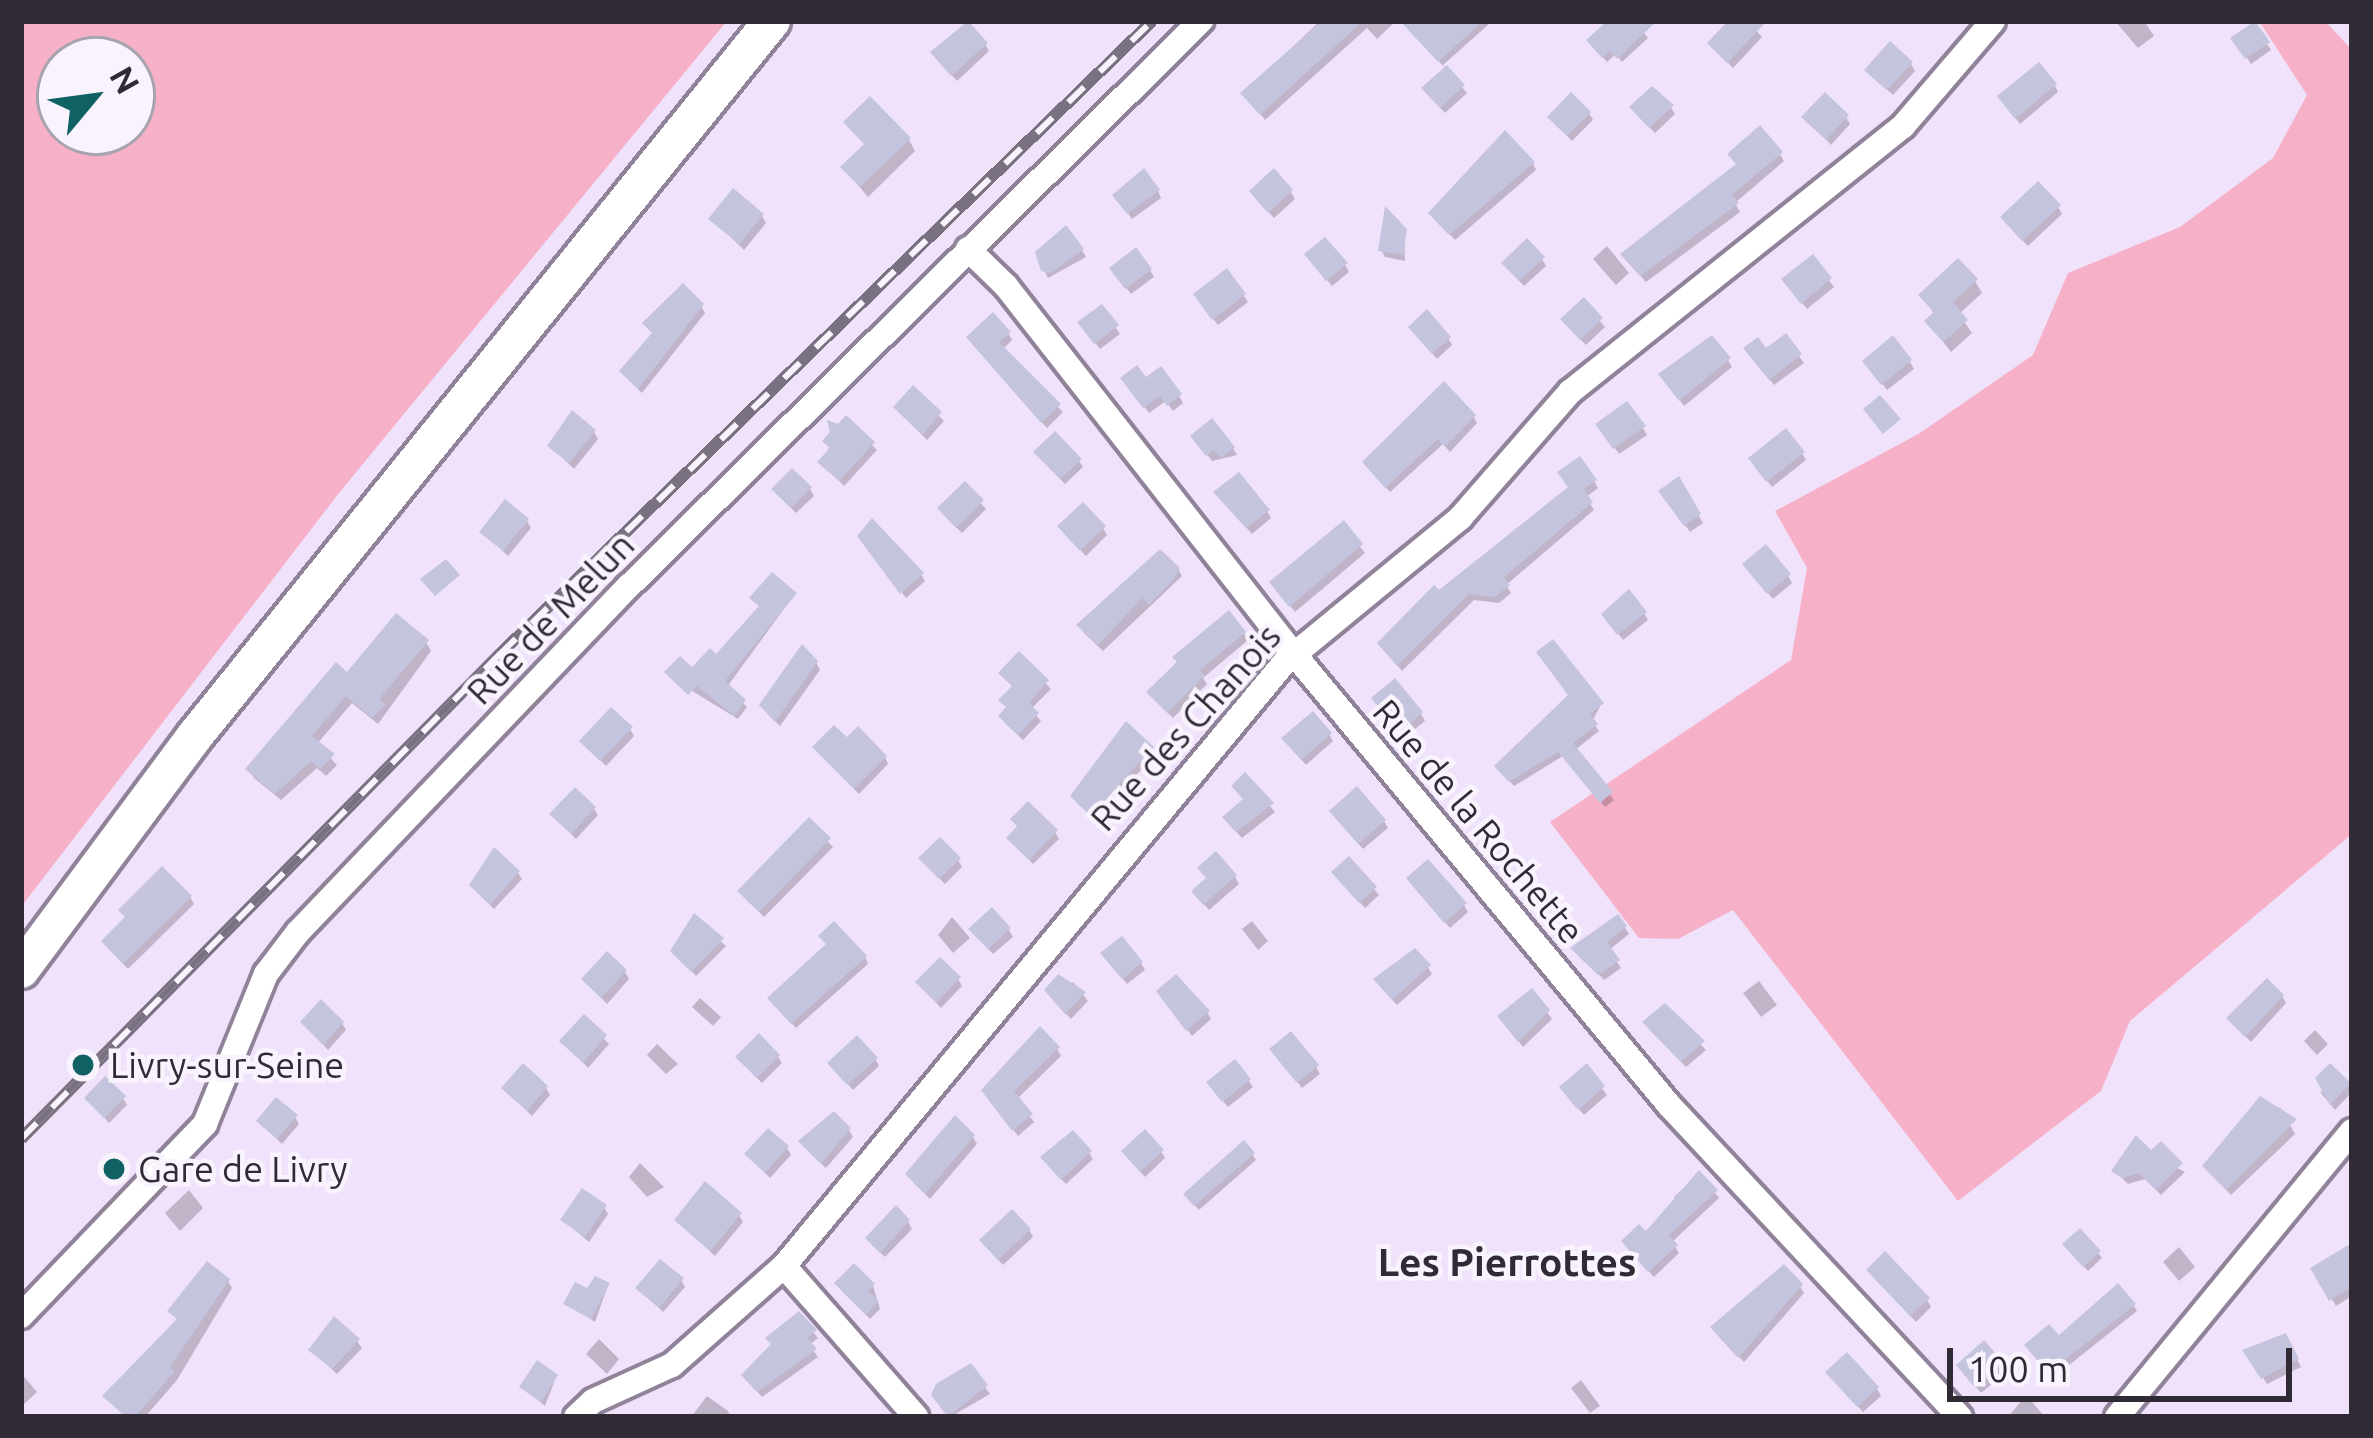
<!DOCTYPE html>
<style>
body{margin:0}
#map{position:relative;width:2373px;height:1438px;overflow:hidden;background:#f0e2fb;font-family:Ubuntu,sans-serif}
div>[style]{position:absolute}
.green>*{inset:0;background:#f6b1c9}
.shadow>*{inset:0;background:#0003}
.building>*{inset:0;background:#c5c4de}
.roads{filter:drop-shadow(3px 0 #908399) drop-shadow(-3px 0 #908399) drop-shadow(0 3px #908399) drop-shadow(0 -3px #908399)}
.street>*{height:24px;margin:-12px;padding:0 12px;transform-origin:12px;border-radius:12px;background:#fff}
.secondary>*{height:36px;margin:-18px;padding:0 18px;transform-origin:18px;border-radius:18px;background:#fff}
.rail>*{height:12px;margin-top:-6px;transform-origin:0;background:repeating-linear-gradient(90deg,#f9f3fd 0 22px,#797080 0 44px);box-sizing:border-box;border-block:3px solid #797080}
.dots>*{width:33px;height:33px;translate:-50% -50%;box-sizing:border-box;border:6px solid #f9f3fd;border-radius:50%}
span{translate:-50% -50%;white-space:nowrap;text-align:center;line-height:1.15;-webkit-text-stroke:9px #f9f3fd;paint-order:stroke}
.street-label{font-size:36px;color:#302a34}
.poi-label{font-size:36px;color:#302a34}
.left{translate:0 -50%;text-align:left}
.neighbourhood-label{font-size:39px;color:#302a34;font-weight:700}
.frame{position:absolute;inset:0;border:24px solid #302a34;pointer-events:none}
.north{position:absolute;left:36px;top:36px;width:120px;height:120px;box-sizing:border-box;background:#f9f3fd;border:3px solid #a9a3ad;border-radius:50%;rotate:61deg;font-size:33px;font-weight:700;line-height:48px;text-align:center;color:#302a34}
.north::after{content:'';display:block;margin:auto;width:42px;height:54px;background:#106163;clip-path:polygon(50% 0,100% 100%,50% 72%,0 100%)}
.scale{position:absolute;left:1947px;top:1348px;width:345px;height:54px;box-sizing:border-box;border:6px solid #302a34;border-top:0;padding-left:15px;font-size:36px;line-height:42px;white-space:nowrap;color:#302a34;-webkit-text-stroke:9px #f9f3fd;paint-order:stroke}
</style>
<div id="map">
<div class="green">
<div style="clip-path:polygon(evenodd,21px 21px,727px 21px,339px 493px,21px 907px,21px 21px,60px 60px,132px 60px,132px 132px,60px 132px,60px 60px)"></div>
<div style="clip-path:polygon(2259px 21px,2325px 21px,2352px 50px,2352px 834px,2130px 1021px,2101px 1091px,1958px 1201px,1733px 910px,1678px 939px,1639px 938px,1550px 822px,1791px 660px,1807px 568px,1775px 511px,1920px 433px,2033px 355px,2068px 273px,2180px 227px,2273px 158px,2307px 95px)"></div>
</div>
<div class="shadow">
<div style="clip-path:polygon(1320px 21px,1396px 21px,1377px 39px,1367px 28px,1265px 120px,1244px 93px)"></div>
<div style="clip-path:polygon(1420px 21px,1489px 24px,1443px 65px,1467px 93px,1445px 113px,1429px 96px,1446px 69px,1415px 35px)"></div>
<div style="clip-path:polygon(1611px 21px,1635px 21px,1648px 38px,1622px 62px,1616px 54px,1607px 62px,1593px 46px)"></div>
<div style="clip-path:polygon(1732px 21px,1748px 21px,1762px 37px,1733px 68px,1710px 44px)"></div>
<div style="clip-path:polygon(2115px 21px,2144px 21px,2154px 36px,2138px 48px)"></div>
<div style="clip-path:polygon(2254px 24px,2271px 50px,2251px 64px,2234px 38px)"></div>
<div style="clip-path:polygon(985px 44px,989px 51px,957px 81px,938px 60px)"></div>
<div style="clip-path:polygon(1911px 64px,1915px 71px,1893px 95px,1872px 77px)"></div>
<div style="clip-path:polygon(2055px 86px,2058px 92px,2020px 124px,2004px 103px)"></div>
<div style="clip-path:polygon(1671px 107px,1675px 114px,1655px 133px,1637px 114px)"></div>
<div style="clip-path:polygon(1589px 113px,1593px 120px,1572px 141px,1555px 124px)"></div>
<div style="clip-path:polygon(1805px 117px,1846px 117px,1850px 124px,1831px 145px)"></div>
<div style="clip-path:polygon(847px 122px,909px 140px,915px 151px,868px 197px,844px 168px,866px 146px)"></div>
<div style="clip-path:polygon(1780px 154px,1784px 161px,1735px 203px,1740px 212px,1646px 282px,1627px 261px)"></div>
<div style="clip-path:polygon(1533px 163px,1536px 170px,1455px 240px,1436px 220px)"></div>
<div style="clip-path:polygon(1158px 191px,1161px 198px,1132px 219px,1120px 202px)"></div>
<div style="clip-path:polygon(1291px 192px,1295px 199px,1274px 218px,1256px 199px)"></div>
<div style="clip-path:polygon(2058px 207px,2062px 214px,2028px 246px,2007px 224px)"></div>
<div style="clip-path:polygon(762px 216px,766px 223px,744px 250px,712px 219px)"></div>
<div style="clip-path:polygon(1404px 231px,1405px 261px,1385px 257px,1381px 250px)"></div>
<div style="clip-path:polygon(1607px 246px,1629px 273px,1616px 285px,1593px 259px)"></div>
<div style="clip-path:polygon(1082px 250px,1086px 257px,1048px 278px,1044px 270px)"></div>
<div style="clip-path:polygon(1812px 258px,1834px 287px,1807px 309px,1789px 287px)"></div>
<div style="clip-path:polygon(1542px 259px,1546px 266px,1524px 286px,1509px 270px)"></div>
<div style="clip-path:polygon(1312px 262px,1345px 265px,1349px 272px,1332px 286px)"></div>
<div style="clip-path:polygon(1150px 270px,1154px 277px,1131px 294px,1116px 275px)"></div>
<div style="clip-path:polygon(1227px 273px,1248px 302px,1218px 325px,1200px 302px)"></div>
<div style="clip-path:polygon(1975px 281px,1982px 293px,1959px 314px,1972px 333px,1951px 352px,1928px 322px,1935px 315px,1922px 296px)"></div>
<div style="clip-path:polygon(1584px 302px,1605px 327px,1586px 345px,1568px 327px)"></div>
<div style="clip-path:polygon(701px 306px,705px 313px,642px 393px,627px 378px)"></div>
<div style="clip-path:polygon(1102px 308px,1120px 334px,1100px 349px,1085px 330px)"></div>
<div style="clip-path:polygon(1008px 333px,1012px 340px,1002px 350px,1063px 412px,1047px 428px,973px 345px)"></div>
<div style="clip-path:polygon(1415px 334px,1448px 338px,1452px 345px,1437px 359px)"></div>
<div style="clip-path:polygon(1785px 337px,1804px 363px,1774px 385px,1751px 356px)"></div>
<div style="clip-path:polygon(1728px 360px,1732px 367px,1684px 406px,1666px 381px)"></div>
<div style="clip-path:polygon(1910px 362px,1914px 369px,1887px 390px,1870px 368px)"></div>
<div style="clip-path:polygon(1145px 381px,1179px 396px,1183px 403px,1173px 411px,1166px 401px,1149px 413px,1128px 385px)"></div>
<div style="clip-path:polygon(913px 390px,944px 421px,927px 440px,896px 408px)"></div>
<div style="clip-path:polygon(1474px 417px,1477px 423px,1450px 452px,1443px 444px,1390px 492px,1370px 469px)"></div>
<div style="clip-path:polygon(846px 419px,877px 450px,844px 486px,821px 462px)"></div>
<div style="clip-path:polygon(1643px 428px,1647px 435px,1619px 454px,1603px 432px)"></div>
<div style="clip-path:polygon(594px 432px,598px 439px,574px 469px,550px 446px)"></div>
<div style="clip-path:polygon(1198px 443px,1233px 448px,1237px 455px,1212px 461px)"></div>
<div style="clip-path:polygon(1802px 453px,1806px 460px,1772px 487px,1756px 466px)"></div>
<div style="clip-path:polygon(1041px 459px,1079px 461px,1083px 467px,1065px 484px)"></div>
<div style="clip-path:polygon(1678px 480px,1703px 523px,1690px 532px,1666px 498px)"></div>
<div style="clip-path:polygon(1594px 481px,1598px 488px,1586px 497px,1594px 510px,1506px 585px,1511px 593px,1499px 603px,1474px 600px,1402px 671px,1385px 650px,1438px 595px)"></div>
<div style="clip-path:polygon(965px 485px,986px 509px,962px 533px,945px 516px)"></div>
<div style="clip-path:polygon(810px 489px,814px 496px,796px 513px,779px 496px)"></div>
<div style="clip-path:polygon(1221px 499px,1267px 511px,1271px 518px,1252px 534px)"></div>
<div style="clip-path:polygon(527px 521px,531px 528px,508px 556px,483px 532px)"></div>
<div style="clip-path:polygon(1343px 525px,1365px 553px,1295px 612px,1277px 589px)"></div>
<div style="clip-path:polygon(1103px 528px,1107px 535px,1086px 556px,1065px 534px)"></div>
<div style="clip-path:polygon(865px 543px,921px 574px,925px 581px,906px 598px)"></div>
<div style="clip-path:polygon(1178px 569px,1182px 576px,1103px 651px,1084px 633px,1080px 626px)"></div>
<div style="clip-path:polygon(1750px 571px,1788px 576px,1792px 583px,1773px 599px)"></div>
<div style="clip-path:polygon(794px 595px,727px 687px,747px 707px,738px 719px,671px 678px,717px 658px,761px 608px,753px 598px)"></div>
<div style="clip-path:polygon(1644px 613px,1648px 620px,1623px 640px,1609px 622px)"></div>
<div style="clip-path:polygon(1244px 633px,1248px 640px,1203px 678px,1207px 684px,1173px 718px,1154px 699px)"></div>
<div style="clip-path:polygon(426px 642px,431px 651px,378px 724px,352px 703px,317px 744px,337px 765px,326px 776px,317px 768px,281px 800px,254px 778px,249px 770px,348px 676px)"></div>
<div style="clip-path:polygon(1019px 656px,1051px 689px,1031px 709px,1041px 721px,1023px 740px,1005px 723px,1014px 688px,1001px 674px)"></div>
<div style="clip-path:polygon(816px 662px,820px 670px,780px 726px,767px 713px)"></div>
<div style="clip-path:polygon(1379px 705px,1421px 714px,1425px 721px,1405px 737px)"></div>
<div style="clip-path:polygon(1601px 705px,1592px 721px,1599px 731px,1575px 750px,1614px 800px,1605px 807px,1563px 756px,1514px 786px,1501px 772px)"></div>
<div style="clip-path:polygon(630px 729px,634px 736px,606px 766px,582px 741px)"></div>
<div style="clip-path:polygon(1329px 734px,1333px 741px,1306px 765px,1289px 745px)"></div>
<div style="clip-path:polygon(1152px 749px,1155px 755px,1095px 819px,1077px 803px,1073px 796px)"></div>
<div style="clip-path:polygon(820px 754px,885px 757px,888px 764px,859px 794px)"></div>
<div style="clip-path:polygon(1245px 776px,1275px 812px,1242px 838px,1230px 825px,1245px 801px)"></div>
<div style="clip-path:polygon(594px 809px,598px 815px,576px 839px,553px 815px)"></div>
<div style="clip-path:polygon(1336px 818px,1384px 821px,1388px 828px,1363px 849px)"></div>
<div style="clip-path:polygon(809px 821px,833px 847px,764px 917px,745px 898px)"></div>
<div style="clip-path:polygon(1020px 828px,1055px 832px,1059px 839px,1033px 864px,1009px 839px)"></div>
<div style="clip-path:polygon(958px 860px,962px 867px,945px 884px,926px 865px)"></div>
<div style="clip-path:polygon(1349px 860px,1379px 895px,1365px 908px,1339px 879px)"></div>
<div style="clip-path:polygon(518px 873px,522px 879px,494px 909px,477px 892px)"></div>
<div style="clip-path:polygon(1235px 877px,1239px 884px,1209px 910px,1199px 898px,1209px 879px)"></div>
<div style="clip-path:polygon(1413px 886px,1464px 905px,1468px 912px,1450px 928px)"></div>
<div style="clip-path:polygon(190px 897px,194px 904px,128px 969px,108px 948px)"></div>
<div style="clip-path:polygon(694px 917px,726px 946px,696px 976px,674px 952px)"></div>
<div style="clip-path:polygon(952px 917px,970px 938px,953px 953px,938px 935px)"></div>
<div style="clip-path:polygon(1618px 918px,1629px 934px,1609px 950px,1621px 968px,1604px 980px,1574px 949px)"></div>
<div style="clip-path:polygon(1252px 921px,1268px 941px,1258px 950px,1242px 929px)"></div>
<div style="clip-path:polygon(1009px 930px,1013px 937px,993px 954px,976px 936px)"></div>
<div style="clip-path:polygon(865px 957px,868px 964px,796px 1028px,774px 1005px)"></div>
<div style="clip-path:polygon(1108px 961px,1141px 963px,1145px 970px,1127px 984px)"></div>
<div style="clip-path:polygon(1428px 967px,1432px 974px,1397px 1005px,1381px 987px)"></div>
<div style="clip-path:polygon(625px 972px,629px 979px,607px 1004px,584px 980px)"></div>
<div style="clip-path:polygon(958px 979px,962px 986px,941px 1008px,918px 983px)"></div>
<div style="clip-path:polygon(1759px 981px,1777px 1005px,1761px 1017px,1743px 993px)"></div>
<div style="clip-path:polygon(1073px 982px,1088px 1001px,1071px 1019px,1051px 997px)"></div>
<div style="clip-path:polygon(2282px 996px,2286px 1003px,2251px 1042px,2234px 1025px)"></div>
<div style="clip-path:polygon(700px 998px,721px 1017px,713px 1026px,692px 1007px)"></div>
<div style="clip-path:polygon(1164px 998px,1207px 1012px,1211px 1019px,1192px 1036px)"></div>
<div style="clip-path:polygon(1665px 1007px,1706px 1050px,1686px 1067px,1649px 1029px)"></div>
<div style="clip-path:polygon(1547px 1012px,1552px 1019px,1523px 1047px,1505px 1023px)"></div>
<div style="clip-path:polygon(584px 1018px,609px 1044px,588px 1068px,563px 1041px)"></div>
<div style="clip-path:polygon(303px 1023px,342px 1023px,346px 1030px,328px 1050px)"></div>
<div style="clip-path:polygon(2315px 1030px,2328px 1044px,2317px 1055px,2304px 1041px)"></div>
<div style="clip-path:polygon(657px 1044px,678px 1064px,666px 1074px,647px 1055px)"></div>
<div style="clip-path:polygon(1057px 1049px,1061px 1056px,1017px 1099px,1034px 1122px,1018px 1136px,989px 1098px)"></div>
<div style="clip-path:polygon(1277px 1056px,1316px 1067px,1320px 1074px,1302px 1088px)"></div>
<div style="clip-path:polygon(778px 1057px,782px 1063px,762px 1083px,743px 1064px)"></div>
<div style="clip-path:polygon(875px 1059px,879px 1066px,853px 1090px,835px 1070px)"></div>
<div style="clip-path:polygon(1586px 1068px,1607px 1095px,1584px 1115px,1567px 1095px)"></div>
<div style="clip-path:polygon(1249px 1081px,1253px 1087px,1228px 1107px,1214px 1090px)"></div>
<div style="clip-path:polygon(2348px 1085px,2352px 1092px,2335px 1110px,2320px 1092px)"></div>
<div style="clip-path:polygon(504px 1088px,546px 1088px,550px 1095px,532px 1116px)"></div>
<div style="clip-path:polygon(123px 1098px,127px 1105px,109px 1123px,88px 1099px)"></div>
<div style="clip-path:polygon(2280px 1107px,2295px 1134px,2231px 1195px,2210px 1173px)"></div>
<div style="clip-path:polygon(295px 1117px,299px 1124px,282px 1144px,259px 1121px)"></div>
<div style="clip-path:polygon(849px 1130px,853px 1137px,826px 1168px,806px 1149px)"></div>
<div style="clip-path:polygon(973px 1137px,977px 1144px,930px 1199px,913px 1182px)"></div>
<div style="clip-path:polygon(787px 1148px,791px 1155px,770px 1178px,747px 1155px)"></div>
<div style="clip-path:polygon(1161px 1151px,1165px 1158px,1145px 1177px,1129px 1159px)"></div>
<div style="clip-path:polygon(1089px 1153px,1093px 1159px,1066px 1184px,1047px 1164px)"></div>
<div style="clip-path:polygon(1252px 1154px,1256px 1160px,1199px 1210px,1191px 1201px)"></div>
<div style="clip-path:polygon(2151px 1154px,2185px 1172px,2161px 1195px,2145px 1179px,2128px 1184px,2115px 1171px)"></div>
<div style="clip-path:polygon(640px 1163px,664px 1187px,647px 1197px,629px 1177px)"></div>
<div style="clip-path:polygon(1699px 1174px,1719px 1198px,1672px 1242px,1679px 1253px,1654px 1277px,1629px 1249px,1679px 1205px,1674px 1197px)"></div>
<div style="clip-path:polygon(189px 1190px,203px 1208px,180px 1231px,165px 1213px)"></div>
<div style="clip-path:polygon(604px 1207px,608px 1214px,589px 1242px,563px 1220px)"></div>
<div style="clip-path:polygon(739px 1215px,743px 1222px,715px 1256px,677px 1220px)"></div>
<div style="clip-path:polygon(908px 1222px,912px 1229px,885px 1257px,872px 1245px)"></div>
<div style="clip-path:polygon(1029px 1230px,1033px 1237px,1003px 1265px,987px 1248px)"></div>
<div style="clip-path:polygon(2179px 1247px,2195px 1267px,2179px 1281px,2163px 1262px)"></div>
<div style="clip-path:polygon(2069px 1250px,2098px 1253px,2102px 1258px,2088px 1271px)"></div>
<div style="clip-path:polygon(2314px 1269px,2352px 1273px,2352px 1296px,2336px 1306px)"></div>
<div style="clip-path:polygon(1874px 1277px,1927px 1300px,1931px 1307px,1916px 1322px)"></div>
<div style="clip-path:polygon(681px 1280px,685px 1287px,663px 1312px,639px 1288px)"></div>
<div style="clip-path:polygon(228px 1281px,232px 1288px,177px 1380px,145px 1417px,125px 1417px,106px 1397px,178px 1321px,171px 1312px)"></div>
<div style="clip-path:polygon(608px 1285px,595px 1322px,567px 1304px,588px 1291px)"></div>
<div style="clip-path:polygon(873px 1286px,880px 1309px,870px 1319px,841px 1290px)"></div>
<div style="clip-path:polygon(1800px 1286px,1804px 1293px,1744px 1362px,1718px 1335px)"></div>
<div style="clip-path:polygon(2134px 1306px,2137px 1311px,2054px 1377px,2032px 1352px)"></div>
<div style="clip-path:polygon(799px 1315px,818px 1338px,809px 1345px,818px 1357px,762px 1397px,749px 1382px)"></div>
<div style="clip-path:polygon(2285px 1336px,2301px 1367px,2267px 1384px,2246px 1351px)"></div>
<div style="clip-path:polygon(599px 1339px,619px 1359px,607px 1374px,586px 1354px)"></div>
<div style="clip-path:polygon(357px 1341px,362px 1348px,337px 1374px,312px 1350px)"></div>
<div style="clip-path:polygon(2002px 1365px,2006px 1372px,1981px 1393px,1964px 1373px)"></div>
<div style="clip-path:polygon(970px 1367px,990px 1394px,950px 1417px,939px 1403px)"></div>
<div style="clip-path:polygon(21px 1373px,37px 1392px,21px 1407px)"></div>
<div style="clip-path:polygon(556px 1377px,545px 1406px,522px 1387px)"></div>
<div style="clip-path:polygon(1833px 1379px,1877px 1389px,1881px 1396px,1863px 1412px)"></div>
<div style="clip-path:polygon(1581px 1380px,1600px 1406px,1590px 1413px,1571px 1388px)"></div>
<div style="clip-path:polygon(2026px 1395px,2045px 1417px,2008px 1417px)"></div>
<div style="clip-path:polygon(707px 1396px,728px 1411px,731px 1417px,691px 1417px)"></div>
</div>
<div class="building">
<div style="clip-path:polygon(968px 21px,988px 43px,951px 76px,930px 52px)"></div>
<div style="clip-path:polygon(1322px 21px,1363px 21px,1260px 115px,1240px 93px)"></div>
<div style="clip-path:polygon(1400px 21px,1483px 21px,1438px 62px)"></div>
<div style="clip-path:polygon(1607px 21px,1657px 21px,1617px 59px,1610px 51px,1602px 58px,1586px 40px)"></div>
<div style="clip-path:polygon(1728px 21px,1767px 21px,1727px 63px,1707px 43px)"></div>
<div style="clip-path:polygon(2255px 21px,2270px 42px,2245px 59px,2230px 38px)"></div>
<div style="clip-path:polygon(1890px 41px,1913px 62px,1887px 90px,1864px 70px)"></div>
<div style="clip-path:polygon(2039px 62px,2057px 84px,2015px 119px,1997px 96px)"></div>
<div style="clip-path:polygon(1447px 65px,1465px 85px,1440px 108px,1421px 88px)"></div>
<div style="clip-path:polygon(1652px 86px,1674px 105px,1649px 128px,1629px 107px)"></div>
<div style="clip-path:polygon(1571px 92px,1591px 112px,1567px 136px,1547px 117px)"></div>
<div style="clip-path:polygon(1825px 92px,1849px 115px,1826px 140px,1801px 117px)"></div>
<div style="clip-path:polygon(870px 96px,911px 138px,860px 187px,840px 167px,864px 144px,843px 122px)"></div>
<div style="clip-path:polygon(1760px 125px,1783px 152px,1732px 195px,1739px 203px,1640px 276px,1620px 254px,1736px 164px,1727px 154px)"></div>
<div style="clip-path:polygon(1505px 130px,1535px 162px,1449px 235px,1428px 213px)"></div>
<div style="clip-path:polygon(1144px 168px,1160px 190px,1127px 214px,1112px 195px)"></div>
<div style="clip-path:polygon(1274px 168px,1293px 190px,1268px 213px,1249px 191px)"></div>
<div style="clip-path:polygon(2038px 181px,2061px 205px,2022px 241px,2000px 217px)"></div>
<div style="clip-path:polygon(733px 188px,764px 214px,739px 244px,708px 219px)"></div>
<div style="clip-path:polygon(1385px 206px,1407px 229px,1403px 255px,1378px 251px)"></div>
<div style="clip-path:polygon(1066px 225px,1084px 249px,1051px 273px,1041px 271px,1035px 252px)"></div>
<div style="clip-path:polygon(1325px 237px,1348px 263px,1326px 281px,1304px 254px)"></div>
<div style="clip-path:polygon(1527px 238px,1545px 257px,1519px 281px,1501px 263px)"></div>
<div style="clip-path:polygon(1136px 247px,1152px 269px,1125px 289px,1109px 268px)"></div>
<div style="clip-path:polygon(1813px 254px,1832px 278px,1801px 304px,1781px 279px)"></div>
<div style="clip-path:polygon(1958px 258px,1978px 279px,1953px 302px,1968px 320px,1943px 342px,1924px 321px,1934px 312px,1918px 295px)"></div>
<div style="clip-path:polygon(1227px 268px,1246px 294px,1212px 320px,1193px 294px)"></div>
<div style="clip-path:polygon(683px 283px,704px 304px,638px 389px,619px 371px,652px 333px,642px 323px)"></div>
<div style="clip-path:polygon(1584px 297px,1603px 318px,1580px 340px,1560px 319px)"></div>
<div style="clip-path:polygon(1102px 304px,1119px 325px,1094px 344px,1077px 322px)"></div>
<div style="clip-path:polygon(1427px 309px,1451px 337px,1432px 354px,1408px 327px)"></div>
<div style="clip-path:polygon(993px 312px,1011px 332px,999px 342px,1061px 404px,1041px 423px,966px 337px)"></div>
<div style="clip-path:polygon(1786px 333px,1802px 354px,1769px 380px,1743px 348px,1758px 337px,1766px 348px)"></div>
<div style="clip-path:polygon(1712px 335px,1731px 358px,1679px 401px,1658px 374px)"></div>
<div style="clip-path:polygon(1893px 335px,1912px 360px,1881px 385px,1862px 361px)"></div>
<div style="clip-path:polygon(1137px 365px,1146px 377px,1161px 366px,1182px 394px,1167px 406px,1160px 396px,1143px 408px,1120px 378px)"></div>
<div style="clip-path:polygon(1444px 381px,1476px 415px,1445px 447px,1438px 439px,1385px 488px,1362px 462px)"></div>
<div style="clip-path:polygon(913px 385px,942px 412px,922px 435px,893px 407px)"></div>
<div style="clip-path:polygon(1880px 395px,1901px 419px,1883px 434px,1863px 409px)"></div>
<div style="clip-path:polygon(1627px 401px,1646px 426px,1613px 449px,1595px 424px)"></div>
<div style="clip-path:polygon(572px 410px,596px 430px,569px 463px,547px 446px)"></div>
<div style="clip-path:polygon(846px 415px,875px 442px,839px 481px,817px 462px,830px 448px,822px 441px,830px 432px,827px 420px,838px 424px)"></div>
<div style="clip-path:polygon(1212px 418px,1235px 447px,1221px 458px,1213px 450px,1206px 456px,1190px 436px)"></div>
<div style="clip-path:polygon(1786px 428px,1805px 452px,1766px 482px,1748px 458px)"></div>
<div style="clip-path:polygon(1055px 431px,1082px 459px,1060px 479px,1033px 452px)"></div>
<div style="clip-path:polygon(1580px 456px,1597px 480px,1584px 489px,1593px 502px,1504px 577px,1510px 585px,1495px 597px,1469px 594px,1397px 666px,1377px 643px,1434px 585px,1439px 590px,1568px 487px,1557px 472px)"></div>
<div style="clip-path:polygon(792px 468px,812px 487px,791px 508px,771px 489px)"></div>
<div style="clip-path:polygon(1239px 472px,1270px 510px,1246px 528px,1213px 492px)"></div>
<div style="clip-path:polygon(1679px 476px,1701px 514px,1684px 526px,1658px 491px)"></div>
<div style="clip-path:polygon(965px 481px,984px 500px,956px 528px,937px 508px)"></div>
<div style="clip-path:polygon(505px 499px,529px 519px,503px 551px,479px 532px)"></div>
<div style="clip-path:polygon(1083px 502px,1106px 526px,1080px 551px,1057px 526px)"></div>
<div style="clip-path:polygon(872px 518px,924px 573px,900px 594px,857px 536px)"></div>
<div style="clip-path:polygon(1344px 520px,1363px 544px,1289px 607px,1269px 582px)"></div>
<div style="clip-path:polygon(1766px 544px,1791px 574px,1767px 594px,1742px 564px)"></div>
<div style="clip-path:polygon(1160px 549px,1180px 568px,1173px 580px,1149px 605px,1142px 598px,1098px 645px,1076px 625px)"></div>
<div style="clip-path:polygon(446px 559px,460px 575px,435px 596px,420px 579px)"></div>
<div style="clip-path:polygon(772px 572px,797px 593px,725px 681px,746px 700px,734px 716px,697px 686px,688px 695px,664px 672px,680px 656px,692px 667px,710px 648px,716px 654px,759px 606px,749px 598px)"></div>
<div style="clip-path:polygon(1629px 589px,1647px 612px,1617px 635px,1601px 614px)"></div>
<div style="clip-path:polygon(1229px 610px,1246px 632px,1200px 670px,1205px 675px,1167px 713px,1146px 692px,1177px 662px,1172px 657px)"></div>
<div style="clip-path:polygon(396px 613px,429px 640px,379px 699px,386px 705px,372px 718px,346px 696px,312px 736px,335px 754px,320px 769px,311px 761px,275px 794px,245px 769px,336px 662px,347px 672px)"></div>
<div style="clip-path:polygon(1553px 639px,1604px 703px,1590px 714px,1598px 724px,1573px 743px,1613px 792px,1600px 803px,1558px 752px,1509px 782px,1494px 766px,1568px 695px,1536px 652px)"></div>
<div style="clip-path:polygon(802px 644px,818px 661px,775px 722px,759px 705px)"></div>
<div style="clip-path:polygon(1019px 651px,1049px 680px,1029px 703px,1039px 713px,1018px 735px,998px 716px,1006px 707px,998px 700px,1012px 686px,998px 673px)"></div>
<div style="clip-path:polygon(1395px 678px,1423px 712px,1400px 732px,1371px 698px)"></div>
<div style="clip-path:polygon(611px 707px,633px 727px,600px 761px,579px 741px)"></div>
<div style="clip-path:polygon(1313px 711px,1332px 733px,1301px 760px,1281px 738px)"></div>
<div style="clip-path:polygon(1126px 721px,1154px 747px,1090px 815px,1070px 796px)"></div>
<div style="clip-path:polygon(834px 725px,847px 737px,858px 726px,887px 756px,854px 789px,812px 747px)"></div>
<div style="clip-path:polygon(1245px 772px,1274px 803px,1236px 832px,1222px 817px,1243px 799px,1231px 786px)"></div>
<div style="clip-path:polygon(1357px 786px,1386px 820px,1358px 844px,1329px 811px)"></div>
<div style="clip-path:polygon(575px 787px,596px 807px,571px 834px,549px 814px)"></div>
<div style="clip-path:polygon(1028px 801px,1058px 830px,1029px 860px,1006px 838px,1017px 826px,1010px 819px)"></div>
<div style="clip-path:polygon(809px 817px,831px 838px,759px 912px,737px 891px)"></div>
<div style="clip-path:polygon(940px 837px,961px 858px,939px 879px,918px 858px)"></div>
<div style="clip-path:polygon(494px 847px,520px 871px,490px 905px,469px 885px)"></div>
<div style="clip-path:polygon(1216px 851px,1237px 875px,1203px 905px,1191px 891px,1206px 878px,1197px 868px)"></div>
<div style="clip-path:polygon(1349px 856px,1377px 887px,1359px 903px,1331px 872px)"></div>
<div style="clip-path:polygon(1428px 859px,1467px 903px,1444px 923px,1406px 878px)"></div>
<div style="clip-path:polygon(162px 866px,192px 896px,123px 964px,101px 941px,125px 917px,118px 910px)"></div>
<div style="clip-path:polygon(992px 907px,1011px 928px,988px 949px,968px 929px)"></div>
<div style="clip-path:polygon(694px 913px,724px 938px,691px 972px,670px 951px)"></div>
<div style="clip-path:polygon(1618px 914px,1627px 926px,1607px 942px,1620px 960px,1598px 975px,1570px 948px)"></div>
<div style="clip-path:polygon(834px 921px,867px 956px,791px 1024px,767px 998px,826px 944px,818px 936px)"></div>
<div style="clip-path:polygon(1122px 936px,1143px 962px,1122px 979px,1100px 953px)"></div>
<div style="clip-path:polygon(1415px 948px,1431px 965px,1392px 1000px,1373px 979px)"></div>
<div style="clip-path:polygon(607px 951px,627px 970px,601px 998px,581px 979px)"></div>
<div style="clip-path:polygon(940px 957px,961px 977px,936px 1003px,915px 982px)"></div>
<div style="clip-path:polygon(1058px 974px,1086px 992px,1065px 1014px,1044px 990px)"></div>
<div style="clip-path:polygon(1176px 974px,1210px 1011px,1186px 1031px,1156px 991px)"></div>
<div style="clip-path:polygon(2267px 978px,2284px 995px,2245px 1037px,2226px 1018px)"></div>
<div style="clip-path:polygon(1532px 988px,1550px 1010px,1518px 1042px,1497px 1016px)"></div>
<div style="clip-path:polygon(321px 999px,344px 1022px,323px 1045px,300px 1022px)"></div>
<div style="clip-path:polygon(1665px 1003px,1705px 1041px,1681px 1062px,1642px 1022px)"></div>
<div style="clip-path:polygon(584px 1014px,607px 1035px,583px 1063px,559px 1041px)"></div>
<div style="clip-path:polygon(1040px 1026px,1060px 1047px,1014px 1091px,1033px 1114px,1012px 1131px,981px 1090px)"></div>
<div style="clip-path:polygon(1291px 1031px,1319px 1065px,1297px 1083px,1269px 1049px)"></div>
<div style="clip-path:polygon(759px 1033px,780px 1055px,757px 1078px,735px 1057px)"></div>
<div style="clip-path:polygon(857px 1035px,878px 1058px,847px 1085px,827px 1063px)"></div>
<div style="clip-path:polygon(1235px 1059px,1251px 1079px,1222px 1102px,1206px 1082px)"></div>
<div style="clip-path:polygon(523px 1063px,548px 1086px,527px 1111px,501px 1088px)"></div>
<div style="clip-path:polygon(1587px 1063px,1605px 1086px,1578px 1110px,1559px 1087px)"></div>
<div style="clip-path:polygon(2330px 1063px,2351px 1083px,2330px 1105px,2315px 1078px)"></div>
<div style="clip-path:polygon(105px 1076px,126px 1096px,104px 1118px,84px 1098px)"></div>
<div style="clip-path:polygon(2260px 1096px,2297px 1119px,2226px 1190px,2202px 1166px)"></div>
<div style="clip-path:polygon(276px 1097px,298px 1115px,277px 1139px,256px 1121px)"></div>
<div style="clip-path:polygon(834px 1111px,851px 1128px,821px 1164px,798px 1141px)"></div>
<div style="clip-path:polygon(955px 1115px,975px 1135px,925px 1194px,905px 1174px)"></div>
<div style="clip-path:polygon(768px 1128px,789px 1146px,765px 1173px,744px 1154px)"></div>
<div style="clip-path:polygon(1145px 1129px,1164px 1150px,1140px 1172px,1121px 1151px)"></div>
<div style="clip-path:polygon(1073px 1130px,1092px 1151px,1061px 1180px,1040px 1157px)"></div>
<div style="clip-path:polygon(2136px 1135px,2151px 1150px,2161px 1141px,2183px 1163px,2156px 1190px,2139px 1173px,2122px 1178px,2111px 1171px)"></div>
<div style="clip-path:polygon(1244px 1140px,1255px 1153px,1194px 1206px,1183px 1194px)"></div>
<div style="clip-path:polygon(1699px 1170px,1718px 1190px,1669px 1235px,1678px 1245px,1648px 1272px,1621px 1241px,1639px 1224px,1646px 1231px)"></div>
<div style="clip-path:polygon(705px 1181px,742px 1213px,710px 1251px,674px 1220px)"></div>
<div style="clip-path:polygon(582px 1188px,607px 1205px,585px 1237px,560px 1220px)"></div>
<div style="clip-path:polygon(896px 1205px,910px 1220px,880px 1253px,865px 1238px)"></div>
<div style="clip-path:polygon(1012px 1209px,1031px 1229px,998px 1260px,979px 1240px)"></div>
<div style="clip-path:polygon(2080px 1228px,2101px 1251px,2083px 1267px,2062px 1244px)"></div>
<div style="clip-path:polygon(2352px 1243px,2352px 1287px,2329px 1301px,2310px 1268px)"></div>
<div style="clip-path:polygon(1885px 1251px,1930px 1298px,1910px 1316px,1866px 1270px)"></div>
<div style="clip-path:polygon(660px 1259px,684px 1278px,659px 1308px,635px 1288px)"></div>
<div style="clip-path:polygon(207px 1261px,230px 1279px,170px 1367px,175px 1371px,135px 1417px,126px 1417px,102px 1396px,177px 1319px,167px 1311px)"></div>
<div style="clip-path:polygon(854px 1263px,875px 1284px,868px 1291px,879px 1301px,866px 1315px,834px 1283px)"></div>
<div style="clip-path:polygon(1784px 1264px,1803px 1284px,1738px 1358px,1710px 1327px)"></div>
<div style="clip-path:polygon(595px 1276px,610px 1283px,591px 1319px,563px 1304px,575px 1282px,587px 1288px)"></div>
<div style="clip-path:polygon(2118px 1283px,2136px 1304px,2048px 1373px,2024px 1345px,2049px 1324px,2059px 1335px)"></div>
<div style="clip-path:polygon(799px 1311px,817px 1330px,807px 1338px,817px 1349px,757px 1392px,741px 1375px,771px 1344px,765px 1338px)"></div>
<div style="clip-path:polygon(334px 1316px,360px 1339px,332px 1369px,308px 1350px)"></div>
<div style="clip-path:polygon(2286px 1333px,2299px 1359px,2261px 1379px,2242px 1350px)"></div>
<div style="clip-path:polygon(1984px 1340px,2004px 1363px,1975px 1388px,1956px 1365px)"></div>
<div style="clip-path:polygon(1847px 1352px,1879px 1387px,1857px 1407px,1825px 1372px)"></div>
<div style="clip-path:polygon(537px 1360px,558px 1375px,541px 1402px,519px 1387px)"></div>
<div style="clip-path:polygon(971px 1363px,988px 1385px,948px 1417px,931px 1395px,936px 1384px)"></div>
</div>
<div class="roads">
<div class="street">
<div style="left:968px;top:249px;width:53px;rotate:44.2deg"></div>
<div style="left:1006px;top:286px;width:467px;rotate:52deg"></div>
<div style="left:1294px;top:654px;width:587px;rotate:50.26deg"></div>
<div style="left:1669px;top:1105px;width:427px;rotate:47deg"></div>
<div style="left:784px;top:1266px;width:201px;rotate:48.8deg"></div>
<div style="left:21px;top:1316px;width:266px;rotate:-46.2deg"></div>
<div style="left:205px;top:1124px;width:162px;rotate:-67.9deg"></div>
<div style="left:266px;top:974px;width:53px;rotate:-52.7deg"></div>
<div style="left:298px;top:932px;width:480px;rotate:-46.3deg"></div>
<div style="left:630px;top:585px;width:803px;rotate:-44.65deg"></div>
<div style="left:576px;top:1417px;width:23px;rotate:-43deg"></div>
<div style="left:593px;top:1401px;width:87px;rotate:-24.5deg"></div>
<div style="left:672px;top:1365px;width:149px;rotate:-41.5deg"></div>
<div style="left:784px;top:1266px;width:785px;rotate:-50.33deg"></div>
<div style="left:1285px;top:662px;width:227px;rotate:-39.4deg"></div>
<div style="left:1460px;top:518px;width:167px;rotate:-48.9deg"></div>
<div style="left:1570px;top:392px;width:426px;rotate:-38.6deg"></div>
<div style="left:1903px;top:126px;width:138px;rotate:-49.4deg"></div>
<div style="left:2117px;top:1417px;width:370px;rotate:-50.6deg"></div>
</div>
<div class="secondary">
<div style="left:21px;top:970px;width:290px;rotate:-53.4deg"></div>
<div style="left:194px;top:737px;width:920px;rotate:-51.09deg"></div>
</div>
</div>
<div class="rail">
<div style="left:21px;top:1139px;width:682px;rotate:-45.36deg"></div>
<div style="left:500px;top:654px;width:909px;rotate:-44.15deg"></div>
</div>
<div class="dots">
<div style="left:83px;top:1065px;background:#106163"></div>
<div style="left:114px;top:1169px;background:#106163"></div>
</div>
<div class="street-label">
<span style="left:550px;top:618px;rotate:-46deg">Rue de Melun</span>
<span style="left:1185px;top:727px;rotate:-48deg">Rue des Chanois</span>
<span style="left:1479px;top:821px;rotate:50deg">Rue de la Rochette</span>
</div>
<div class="poi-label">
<span class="left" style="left:110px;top:1065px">Livry-sur-Seine</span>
<span class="left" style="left:138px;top:1169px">Gare de Livry</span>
</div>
<div class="neighbourhood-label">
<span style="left:1507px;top:1262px">Les Pierrottes</span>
</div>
<div class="frame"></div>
<div class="north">N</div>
<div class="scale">100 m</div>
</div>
